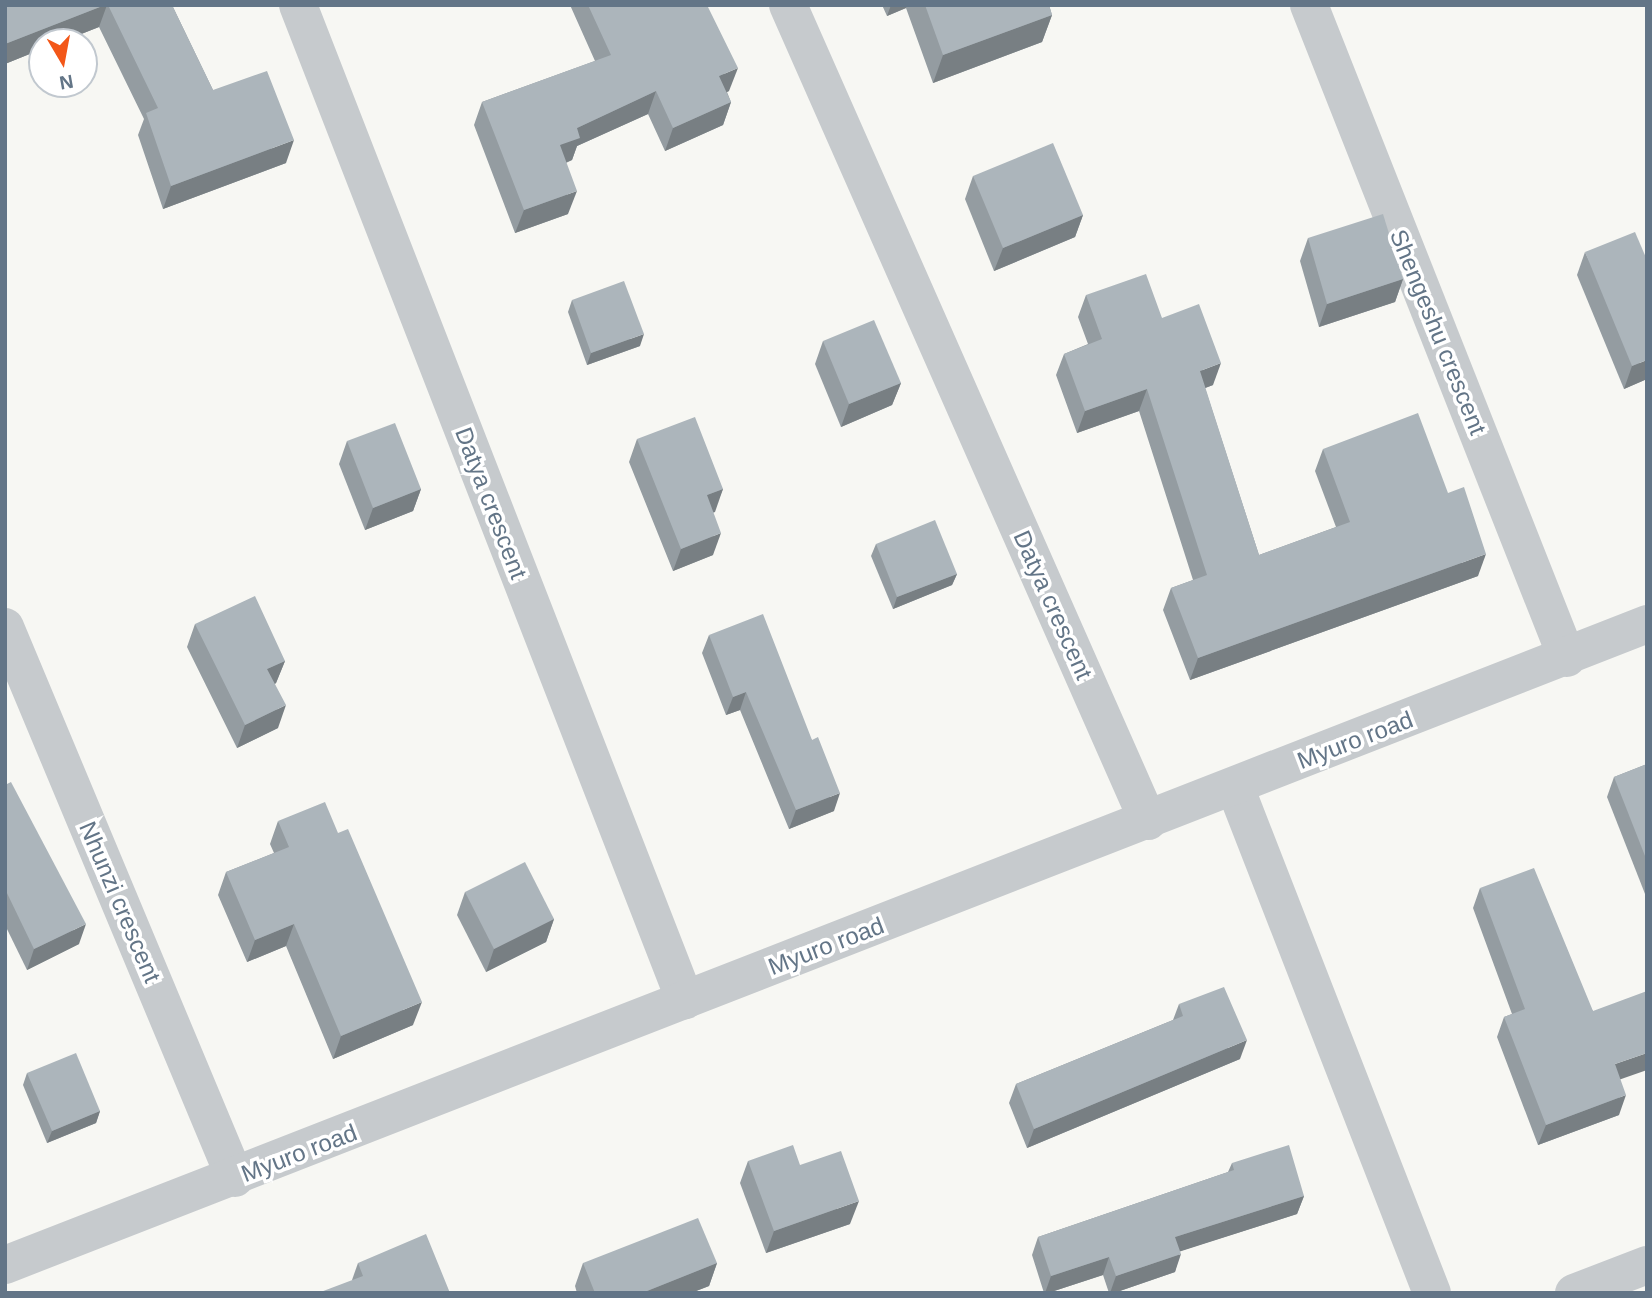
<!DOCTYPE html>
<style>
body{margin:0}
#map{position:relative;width:1652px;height:1298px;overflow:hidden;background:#f7f7f3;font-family:Helvetica,sans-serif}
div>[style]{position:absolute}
.minor>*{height:38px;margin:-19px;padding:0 19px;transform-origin:19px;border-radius:19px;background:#c6cacd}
.tertiary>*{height:38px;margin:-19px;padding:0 19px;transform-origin:19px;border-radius:19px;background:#c6cacd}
.wall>*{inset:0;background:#949ca1}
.shaded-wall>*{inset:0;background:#787f83}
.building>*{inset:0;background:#acb5bb}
span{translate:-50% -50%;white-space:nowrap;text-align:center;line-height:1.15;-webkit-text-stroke:7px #fff;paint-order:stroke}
.street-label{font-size:24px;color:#637587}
.frame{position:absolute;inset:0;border:7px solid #637587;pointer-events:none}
.north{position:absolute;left:28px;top:28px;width:70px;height:70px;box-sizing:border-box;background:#fff;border:2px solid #c1c8cf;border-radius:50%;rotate:170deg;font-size:19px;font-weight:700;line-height:28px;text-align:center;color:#637587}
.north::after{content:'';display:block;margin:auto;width:24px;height:32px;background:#f35718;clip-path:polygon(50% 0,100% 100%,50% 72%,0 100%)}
</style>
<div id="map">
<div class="minor">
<div style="left:298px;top:5px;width:1068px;rotate:68.75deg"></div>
<div style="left:788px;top:5px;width:892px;rotate:66.19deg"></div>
<div style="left:1309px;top:5px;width:702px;rotate:68.44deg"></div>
<div style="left:5px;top:627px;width:597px;rotate:67.34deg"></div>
<div style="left:1235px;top:787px;width:543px;rotate:68.73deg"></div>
<div style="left:5px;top:1265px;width:1763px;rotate:-21.32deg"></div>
</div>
<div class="tertiary">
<div style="left:1574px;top:1293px;width:78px;rotate:-21deg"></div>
</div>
<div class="wall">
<div style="clip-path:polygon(5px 5px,172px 5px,213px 90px,286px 163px,163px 209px,138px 135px,144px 119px,99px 27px,61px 42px,42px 42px,42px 49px,5px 64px)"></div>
<div style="clip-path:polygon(570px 5px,707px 5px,729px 91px,727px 92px,731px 102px,723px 125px,665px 151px,648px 114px,577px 146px,572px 160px,566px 163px,568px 214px,515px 233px,474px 125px,482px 102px,595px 61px)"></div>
<div style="clip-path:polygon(882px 5px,1049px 5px,1052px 15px,1042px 42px,933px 83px,906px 8px,887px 16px)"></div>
<div style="clip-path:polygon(973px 176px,1083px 215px,1075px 237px,994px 271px,965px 199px)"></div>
<div style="clip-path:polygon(1308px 238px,1403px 279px,1395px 302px,1319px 327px,1300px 261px)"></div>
<div style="clip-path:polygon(1585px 252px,1647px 379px,1624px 389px,1577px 275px)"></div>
<div style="clip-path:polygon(1086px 295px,1162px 318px,1213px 385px,1205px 388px,1259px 555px,1336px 527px,1315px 471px,1323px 449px,1478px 576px,1190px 680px,1163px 610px,1171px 588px,1193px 580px,1139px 411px,1077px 433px,1056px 375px,1064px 354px,1088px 344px,1078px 317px)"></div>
<div style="clip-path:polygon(572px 300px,640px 346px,587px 365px,568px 312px)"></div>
<div style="clip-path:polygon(823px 341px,901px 383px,892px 405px,841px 427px,815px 364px)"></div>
<div style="clip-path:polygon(637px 439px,723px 489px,713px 512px,713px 555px,673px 571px,629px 462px)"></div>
<div style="clip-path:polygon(347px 441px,421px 489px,413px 511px,365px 530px,339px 464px)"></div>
<div style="clip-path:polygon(876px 544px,957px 574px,952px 585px,893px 609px,871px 556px)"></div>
<div style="clip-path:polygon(195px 624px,285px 661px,276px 683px,275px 684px,278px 728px,237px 748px,187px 647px)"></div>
<div style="clip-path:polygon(709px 635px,812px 740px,834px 811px,789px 829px,740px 710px,726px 715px,702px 653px)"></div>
<div style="clip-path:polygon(1647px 764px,1647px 899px,1607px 797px,1614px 777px)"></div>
<div style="clip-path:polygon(5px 785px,79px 944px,27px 970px,5px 925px)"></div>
<div style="clip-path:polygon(278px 821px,413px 1025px,333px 1059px,286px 946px,247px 962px,218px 895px,226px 872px,274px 853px,270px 844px)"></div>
<div style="clip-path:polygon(1480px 888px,1593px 1011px,1620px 1080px,1619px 1115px,1538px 1145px,1497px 1037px,1504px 1017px,1512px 1014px,1473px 908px)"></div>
<div style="clip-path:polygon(465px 892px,554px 919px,546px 942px,486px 972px,457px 915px)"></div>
<div style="clip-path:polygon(1179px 1004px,1240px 1059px,1027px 1148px,1009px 1103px,1016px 1084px,1173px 1020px)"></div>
<div style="clip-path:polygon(27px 1073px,100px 1111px,96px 1123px,47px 1143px,23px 1085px)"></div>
<div style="clip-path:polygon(748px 1161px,800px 1165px,850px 1224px,766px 1253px,740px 1183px)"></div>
<div style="clip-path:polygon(1232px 1163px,1304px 1196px,1297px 1214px,1180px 1251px,1175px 1272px,1114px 1293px,1109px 1293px,1103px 1275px,1048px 1293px,1044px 1293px,1032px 1255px,1038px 1237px,1228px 1172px)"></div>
<div style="clip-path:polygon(358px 1263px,450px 1293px,352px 1280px)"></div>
<div style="clip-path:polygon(583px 1263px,717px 1263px,709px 1286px,691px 1293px,577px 1293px,575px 1286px)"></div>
</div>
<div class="shaded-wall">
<div style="clip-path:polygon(105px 5px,107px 5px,99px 27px,61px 42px,42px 42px,42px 49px,5px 64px,5px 44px)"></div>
<div style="clip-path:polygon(891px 5px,907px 5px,906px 8px,887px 16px)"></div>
<div style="clip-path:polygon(1052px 15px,1042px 42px,933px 83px,943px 55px)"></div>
<div style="clip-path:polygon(738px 68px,729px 91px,711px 99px,719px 76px)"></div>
<div style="clip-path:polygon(656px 91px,648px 114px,577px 146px,572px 160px,552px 168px,560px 145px,577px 128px)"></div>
<div style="clip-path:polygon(731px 102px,723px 125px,665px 151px,673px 128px)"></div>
<div style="clip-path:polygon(294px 140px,286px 163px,163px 209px,171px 186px)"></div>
<div style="clip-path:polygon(577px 191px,568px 214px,515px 233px,524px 210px)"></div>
<div style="clip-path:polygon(1083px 215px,1075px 237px,994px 271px,1003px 248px)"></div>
<div style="clip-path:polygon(1403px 279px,1395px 302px,1319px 327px,1327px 304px)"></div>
<div style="clip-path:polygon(644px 334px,640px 346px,587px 365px,591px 353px)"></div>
<div style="clip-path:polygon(1647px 360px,1647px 379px,1624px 389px,1632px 366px)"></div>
<div style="clip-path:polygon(1221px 363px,1213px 385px,1192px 393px,1200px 371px)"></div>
<div style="clip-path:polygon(901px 383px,892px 405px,841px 427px,849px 404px)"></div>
<div style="clip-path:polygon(1147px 389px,1139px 411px,1077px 433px,1085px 411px)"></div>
<div style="clip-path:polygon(421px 489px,413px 511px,365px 530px,373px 508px)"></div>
<div style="clip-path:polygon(723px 489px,715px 512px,699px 518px,707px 495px)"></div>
<div style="clip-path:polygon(721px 533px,713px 555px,673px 571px,681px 549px)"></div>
<div style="clip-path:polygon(1486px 554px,1478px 576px,1190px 680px,1198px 658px)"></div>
<div style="clip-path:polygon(957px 574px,952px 585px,893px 609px,897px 597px)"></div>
<div style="clip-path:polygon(285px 661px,276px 683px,259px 692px,267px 669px)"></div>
<div style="clip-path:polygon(746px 692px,740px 710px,726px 715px,733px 697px)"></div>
<div style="clip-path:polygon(286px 705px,278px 728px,237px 748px,245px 725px)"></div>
<div style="clip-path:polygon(840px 793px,834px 811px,789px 829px,796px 810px)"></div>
<div style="clip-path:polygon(554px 919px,546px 942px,486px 972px,494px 949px)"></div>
<div style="clip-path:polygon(86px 924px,79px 944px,27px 970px,34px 949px)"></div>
<div style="clip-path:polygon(294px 924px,286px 946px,247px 962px,255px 940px)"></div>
<div style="clip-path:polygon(422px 1002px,413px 1025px,333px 1059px,341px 1036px)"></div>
<div style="clip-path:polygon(1247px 1040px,1240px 1059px,1027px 1148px,1034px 1129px)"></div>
<div style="clip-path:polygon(1647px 1053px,1647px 1070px,1607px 1084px,1615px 1064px)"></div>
<div style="clip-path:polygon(1626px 1095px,1619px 1115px,1538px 1145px,1546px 1125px)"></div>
<div style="clip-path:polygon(100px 1111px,96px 1123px,47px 1143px,52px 1131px)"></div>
<div style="clip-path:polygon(1304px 1196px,1297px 1214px,1169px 1255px,1175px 1237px)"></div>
<div style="clip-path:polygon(859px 1201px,850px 1224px,766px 1253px,774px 1231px)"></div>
<div style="clip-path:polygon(1181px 1254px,1175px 1272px,1114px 1293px,1110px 1293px,1116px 1276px)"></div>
<div style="clip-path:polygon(1109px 1257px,1103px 1275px,1048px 1293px,1045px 1293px,1051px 1276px)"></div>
<div style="clip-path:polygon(717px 1263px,709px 1286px,691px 1293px,642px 1293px)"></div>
</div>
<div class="building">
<div style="clip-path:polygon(5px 5px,105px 5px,5px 44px)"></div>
<div style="clip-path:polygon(108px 5px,172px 5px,213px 90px,267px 71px,294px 140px,171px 186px,146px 113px,158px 108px)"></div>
<div style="clip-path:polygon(588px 5px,707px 5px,738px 68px,719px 76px,731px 102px,673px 128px,656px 91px,577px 128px,580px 138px,560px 145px,577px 191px,524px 210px,482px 102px,611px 55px)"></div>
<div style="clip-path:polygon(925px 5px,1049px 5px,1052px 15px,943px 55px)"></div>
<div style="clip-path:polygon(1053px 143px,1083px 215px,1003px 248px,973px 176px)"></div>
<div style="clip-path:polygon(1383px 214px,1403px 279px,1327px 304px,1308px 238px)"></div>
<div style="clip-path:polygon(1635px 232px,1647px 260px,1647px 360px,1632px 366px,1585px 252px)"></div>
<div style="clip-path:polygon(1146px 274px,1162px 318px,1199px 304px,1221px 363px,1200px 371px,1259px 555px,1350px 522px,1323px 449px,1418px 413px,1448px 493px,1464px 487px,1486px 554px,1198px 658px,1171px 588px,1207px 575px,1147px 389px,1085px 411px,1064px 354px,1102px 339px,1086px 295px)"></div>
<div style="clip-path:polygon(624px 281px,644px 334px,591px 353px,572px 300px)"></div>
<div style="clip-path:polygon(874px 320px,901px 383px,849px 404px,823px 341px)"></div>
<div style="clip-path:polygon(695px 417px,723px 489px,707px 495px,721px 533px,681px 549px,637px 439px)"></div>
<div style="clip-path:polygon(395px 423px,421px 489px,373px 508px,347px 441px)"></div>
<div style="clip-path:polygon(935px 520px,957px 574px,897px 597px,876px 544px)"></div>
<div style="clip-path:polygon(255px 596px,285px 661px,267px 669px,286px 705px,245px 725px,195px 624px)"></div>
<div style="clip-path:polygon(763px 614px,812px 740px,818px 737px,840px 793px,796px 810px,746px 692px,733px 697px,709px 635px)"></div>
<div style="clip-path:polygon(1647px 764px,1647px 861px,1614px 777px)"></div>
<div style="clip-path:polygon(11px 782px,86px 924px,34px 949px,5px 889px,5px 785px)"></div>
<div style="clip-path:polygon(325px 802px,338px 833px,348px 829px,422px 1002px,341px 1036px,294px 924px,255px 940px,226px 872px,289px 847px,278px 821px)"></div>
<div style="clip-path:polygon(525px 862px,554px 919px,494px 949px,465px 892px)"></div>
<div style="clip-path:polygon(1534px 868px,1593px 1011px,1647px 991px,1647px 1053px,1615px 1064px,1626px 1095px,1546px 1125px,1504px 1017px,1525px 1009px,1480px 888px)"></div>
<div style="clip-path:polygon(1224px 987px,1247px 1040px,1034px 1129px,1016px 1084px,1183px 1016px,1179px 1004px)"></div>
<div style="clip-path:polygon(76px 1053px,100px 1111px,52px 1131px,27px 1073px)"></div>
<div style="clip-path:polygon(793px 1145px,800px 1165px,841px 1151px,859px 1201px,774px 1231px,748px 1161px)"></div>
<div style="clip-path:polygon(1289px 1145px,1304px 1196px,1175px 1237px,1181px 1254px,1116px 1276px,1109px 1257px,1051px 1276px,1038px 1237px,1234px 1170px,1232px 1163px)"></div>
<div style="clip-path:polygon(698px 1218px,717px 1263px,642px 1293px,595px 1293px,583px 1263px)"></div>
<div style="clip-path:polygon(426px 1234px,450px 1293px,318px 1293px,363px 1276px,358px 1263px)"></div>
</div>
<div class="street-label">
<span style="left:1438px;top:332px;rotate:68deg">Shengeshu crescent</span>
<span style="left:491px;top:503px;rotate:69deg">Datya crescent</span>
<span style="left:1053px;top:605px;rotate:66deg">Datya crescent</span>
<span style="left:1355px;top:740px;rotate:-21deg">Myuro road</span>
<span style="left:120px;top:902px;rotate:67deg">Nhunzi crescent</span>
<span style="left:826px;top:946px;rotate:-21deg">Myuro road</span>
<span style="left:299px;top:1153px;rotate:-21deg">Myuro road</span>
</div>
<div class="frame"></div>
<div class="north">N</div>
</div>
